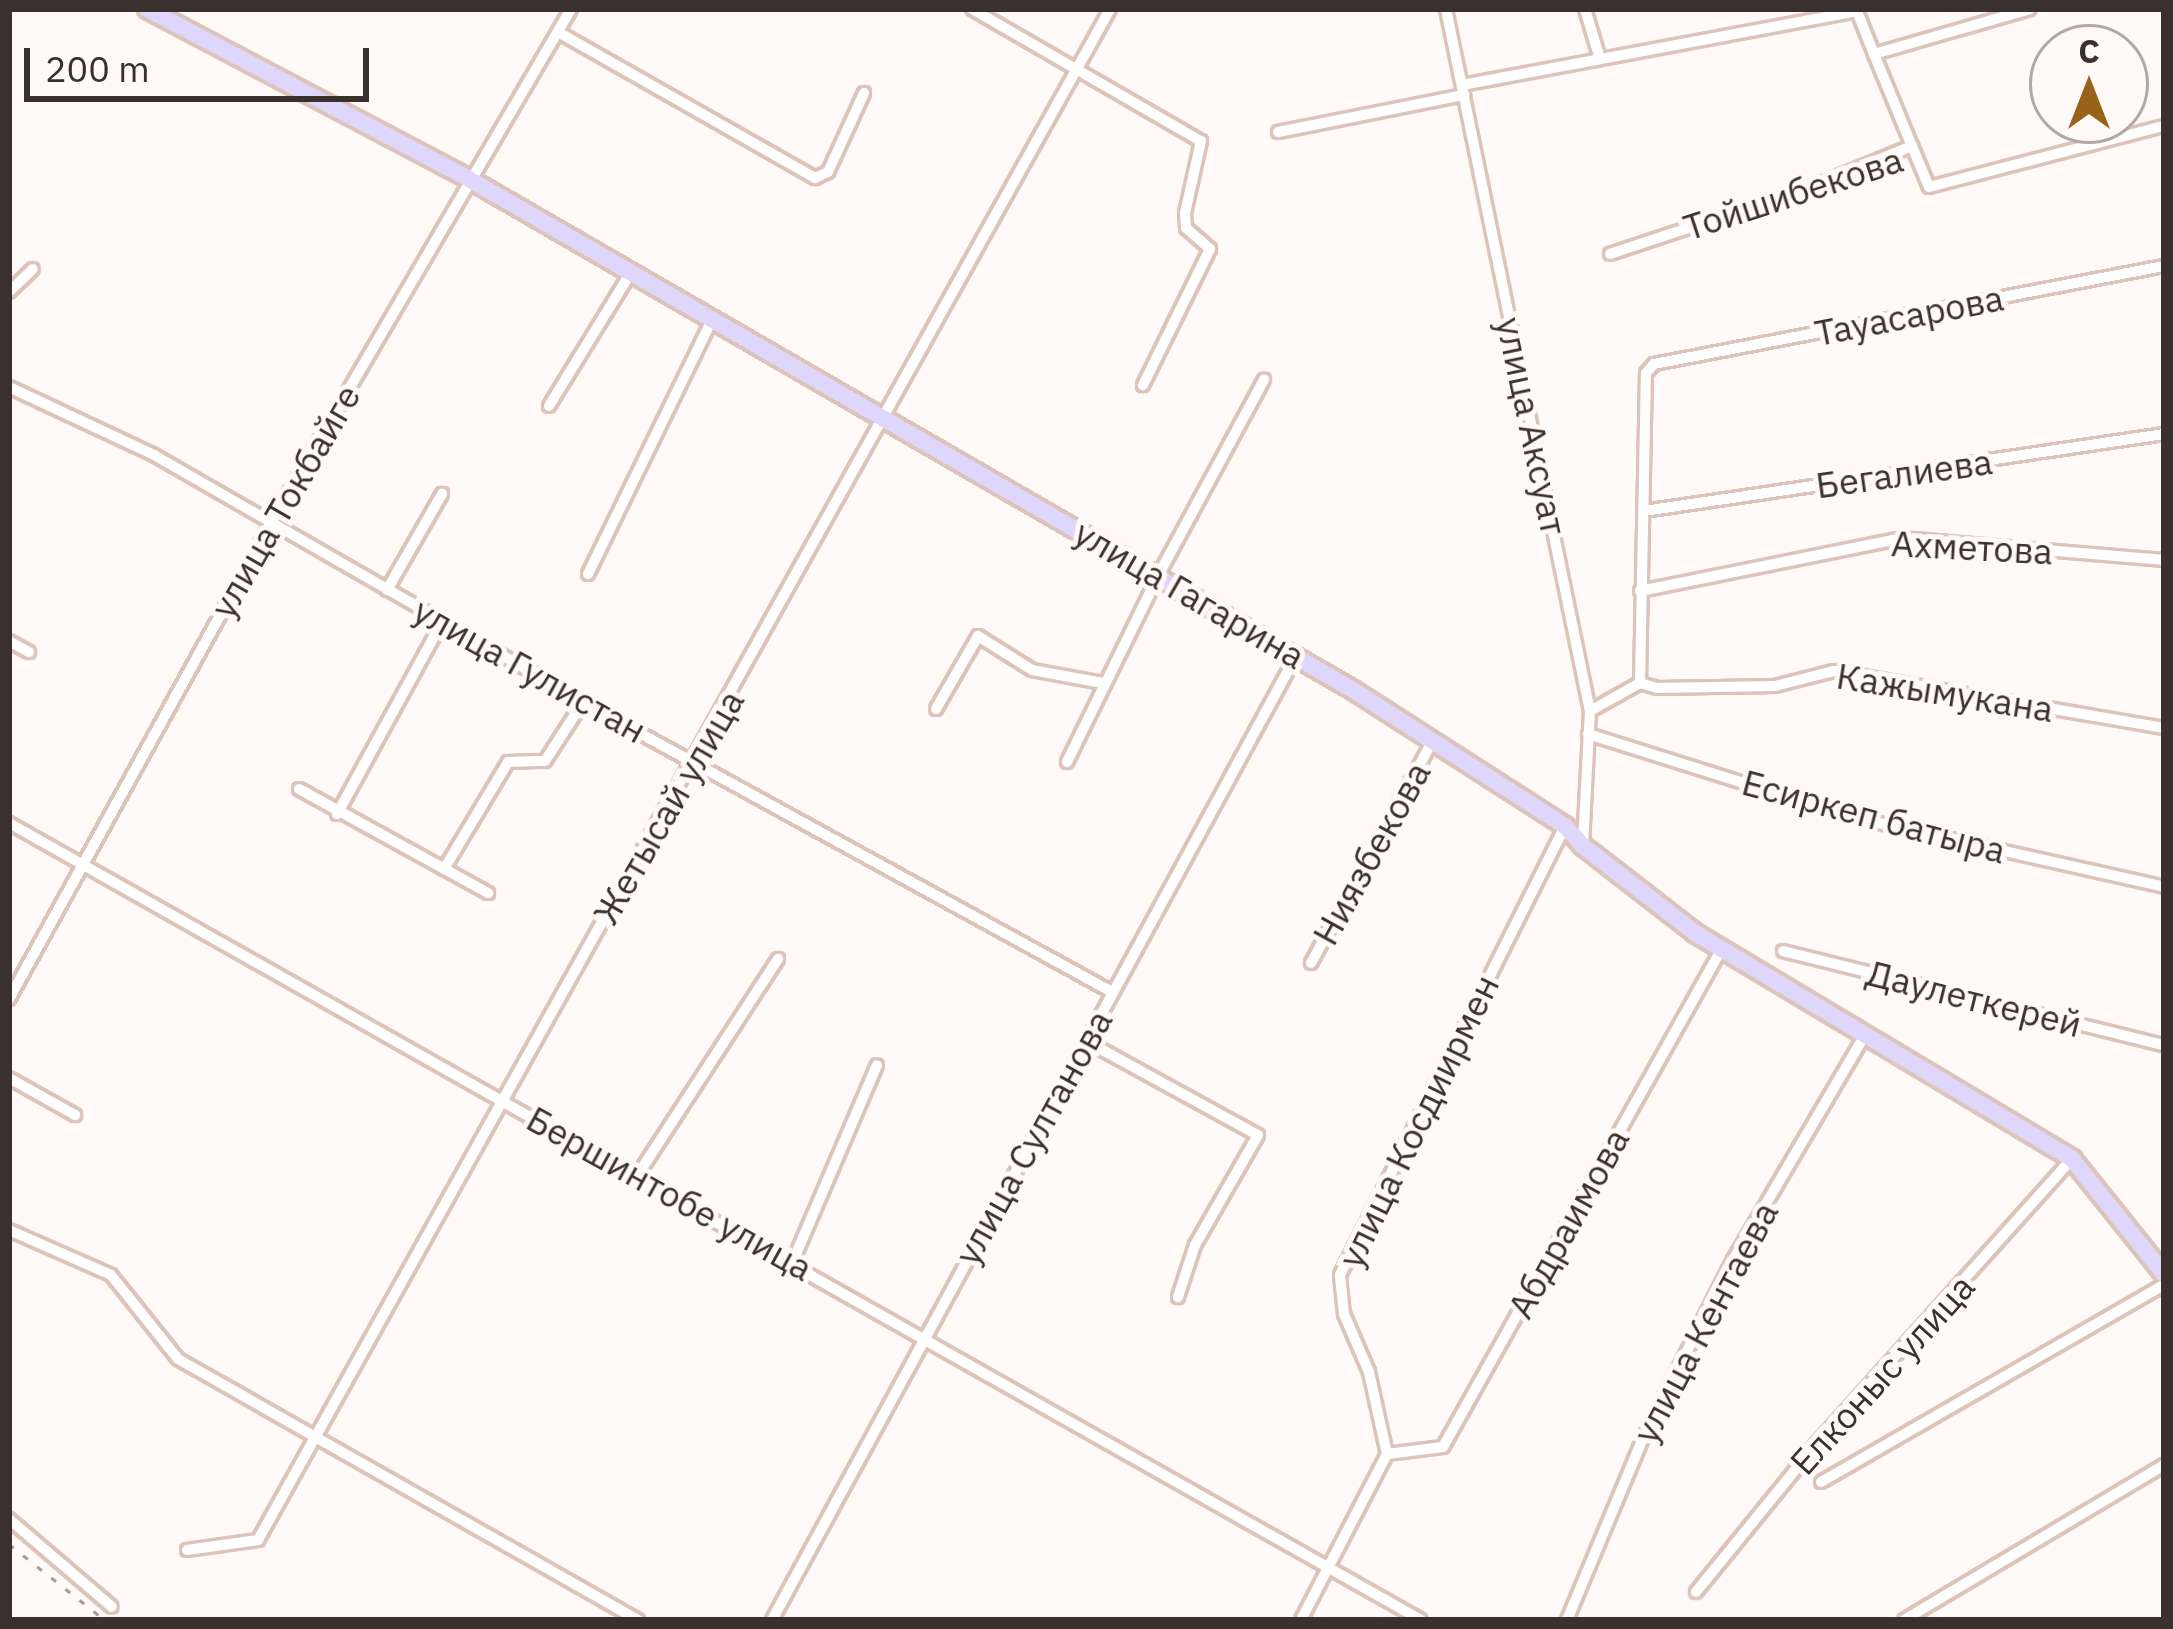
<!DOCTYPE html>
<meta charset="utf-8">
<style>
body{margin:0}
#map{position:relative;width:2173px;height:1629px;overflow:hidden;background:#fffaf8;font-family:"IBM Plex Sans",sans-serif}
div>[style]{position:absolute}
.roads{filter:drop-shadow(3px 0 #ddc4bb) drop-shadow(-3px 0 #ddc4bb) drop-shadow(0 3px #ddc4bb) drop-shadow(0 -3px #ddc4bb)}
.minor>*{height:10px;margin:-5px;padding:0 5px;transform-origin:5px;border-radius:5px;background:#fff}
.secondary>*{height:16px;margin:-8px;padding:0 8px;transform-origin:8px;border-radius:8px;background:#dfd7fb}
.rail>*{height:3px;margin-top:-1.5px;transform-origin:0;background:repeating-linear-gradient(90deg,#a39c99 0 6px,transparent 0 18px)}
span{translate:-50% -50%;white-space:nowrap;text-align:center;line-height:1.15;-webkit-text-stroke:10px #fffaf8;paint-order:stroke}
.street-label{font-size:36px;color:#3a302d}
.frame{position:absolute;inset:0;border:12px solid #3a302d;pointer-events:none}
.north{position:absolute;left:2029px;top:24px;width:120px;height:120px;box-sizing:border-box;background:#fffaf8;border:3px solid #b0a9a7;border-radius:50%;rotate:0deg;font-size:33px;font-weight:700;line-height:48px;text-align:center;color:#3a302d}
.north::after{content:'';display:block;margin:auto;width:42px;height:54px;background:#99621b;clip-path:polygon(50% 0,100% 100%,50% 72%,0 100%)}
.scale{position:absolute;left:24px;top:48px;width:345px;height:54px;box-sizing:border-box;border:6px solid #3a302d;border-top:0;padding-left:15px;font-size:36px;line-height:42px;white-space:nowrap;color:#3a302d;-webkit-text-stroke:9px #fffaf8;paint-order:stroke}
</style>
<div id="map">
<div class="roads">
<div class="minor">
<div style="left:972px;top:9px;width:264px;rotate:30deg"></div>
<div style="left:1201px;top:141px;width:74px;rotate:102.5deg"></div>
<div style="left:1185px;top:213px;width:15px;rotate:86deg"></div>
<div style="left:1186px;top:228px;width:32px;rotate:41deg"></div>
<div style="left:1210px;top:249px;width:152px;rotate:116.2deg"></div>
<div style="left:1446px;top:9px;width:717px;rotate:78.41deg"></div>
<div style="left:1590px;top:711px;width:132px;rotate:93deg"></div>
<div style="left:1585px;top:9px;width:52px;rotate:73.3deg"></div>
<div style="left:558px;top:32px;width:296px;rotate:29.6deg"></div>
<div style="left:815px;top:178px;width:14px;rotate:-25deg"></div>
<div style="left:828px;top:172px;width:87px;rotate:-65.5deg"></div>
<div style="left:1874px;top:54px;width:100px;rotate:67.6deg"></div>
<div style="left:1462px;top:85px;width:402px;rotate:-10.6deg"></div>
<div style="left:1857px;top:11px;width:46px;rotate:68.4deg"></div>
<div style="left:1874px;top:54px;width:162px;rotate:-16.1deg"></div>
<div style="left:1278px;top:132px;width:190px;rotate:-11.3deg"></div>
<div style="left:1610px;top:254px;width:215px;rotate:-18.4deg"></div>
<div style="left:1814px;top:186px;width:106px;rotate:-22.2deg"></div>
<div style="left:1912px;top:146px;width:44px;rotate:67.5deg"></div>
<div style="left:1929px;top:187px;width:243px;rotate:-14.6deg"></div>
<div style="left:9px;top:292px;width:33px;rotate:-44deg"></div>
<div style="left:9px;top:387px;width:160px;rotate:25.1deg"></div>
<div style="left:154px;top:455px;width:495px;rotate:29.9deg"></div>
<div style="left:583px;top:702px;width:603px;rotate:28.73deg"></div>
<div style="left:549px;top:406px;width:155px;rotate:-58.5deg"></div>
<div style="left:1644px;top:511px;width:526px;rotate:-8.42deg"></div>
<div style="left:588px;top:574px;width:285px;rotate:-64deg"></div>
<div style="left:387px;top:590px;width:111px;rotate:-60.2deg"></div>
<div style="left:1640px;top:591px;width:267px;rotate:-11.4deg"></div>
<div style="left:1902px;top:538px;width:263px;rotate:4.8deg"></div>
<div style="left:9px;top:641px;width:23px;rotate:29deg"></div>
<div style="left:1640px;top:683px;width:310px;rotate:-88.9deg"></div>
<div style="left:1646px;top:373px;width:12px;rotate:-48deg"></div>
<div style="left:1654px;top:364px;width:519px;rotate:-10.88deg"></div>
<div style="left:936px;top:709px;width:84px;rotate:-60.1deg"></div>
<div style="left:978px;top:636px;width:64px;rotate:32.2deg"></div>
<div style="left:1032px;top:670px;width:72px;rotate:10.4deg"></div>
<div style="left:1590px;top:711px;width:57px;rotate:-29.2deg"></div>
<div style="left:1640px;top:683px;width:18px;rotate:16deg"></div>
<div style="left:1657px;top:688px;width:118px;rotate:-1deg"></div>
<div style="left:1775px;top:686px;width:61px;rotate:-14.3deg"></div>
<div style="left:1834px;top:671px;width:335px;rotate:9.8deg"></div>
<div style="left:1588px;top:734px;width:277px;rotate:17.5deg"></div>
<div style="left:1852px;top:817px;width:320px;rotate:12.6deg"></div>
<div style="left:1067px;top:762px;width:209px;rotate:-63.9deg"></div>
<div style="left:1159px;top:574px;width:221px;rotate:-61.6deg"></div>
<div style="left:299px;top:789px;width:216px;rotate:28.8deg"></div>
<div style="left:337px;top:814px;width:219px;rotate:-61.3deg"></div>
<div style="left:9px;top:823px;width:1621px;rotate:29.44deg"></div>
<div style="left:444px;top:869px;width:125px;rotate:-59.1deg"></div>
<div style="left:508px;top:762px;width:37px;rotate:-2deg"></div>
<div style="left:545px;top:761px;width:70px;rotate:-57.2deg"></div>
<div style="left:1783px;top:951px;width:392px;rotate:13.9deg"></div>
<div style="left:1311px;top:963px;width:252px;rotate:-61.3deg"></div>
<div style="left:9px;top:999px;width:546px;rotate:-61.18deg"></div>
<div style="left:272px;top:521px;width:593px;rotate:-59.72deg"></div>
<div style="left:1086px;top:1041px;width:196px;rotate:28.7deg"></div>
<div style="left:1258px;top:1135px;width:127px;rotate:119.8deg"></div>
<div style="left:1195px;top:1245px;width:55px;rotate:108.1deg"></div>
<div style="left:9px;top:1078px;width:76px;rotate:29.3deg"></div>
<div style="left:637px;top:1176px;width:259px;rotate:-57deg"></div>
<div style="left:9px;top:1230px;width:111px;rotate:23.8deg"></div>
<div style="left:111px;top:1275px;width:107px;rotate:51.4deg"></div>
<div style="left:178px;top:1359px;width:529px;rotate:29.57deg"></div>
<div style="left:793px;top:1261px;width:213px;rotate:-66.8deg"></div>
<div style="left:1387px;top:1454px;width:56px;rotate:-7.1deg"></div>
<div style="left:1443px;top:1447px;width:569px;rotate:-60.78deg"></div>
<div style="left:1821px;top:1482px;width:396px;rotate:-29.9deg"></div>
<div style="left:9px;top:1519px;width:135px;rotate:40.5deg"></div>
<div style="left:187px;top:1550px;width:72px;rotate:-8deg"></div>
<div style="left:258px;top:1540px;width:1752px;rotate:-60.9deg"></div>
<div style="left:1696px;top:1592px;width:192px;rotate:-50.9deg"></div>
<div style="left:1817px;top:1443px;width:382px;rotate:-48.1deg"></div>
<div style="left:772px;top:1620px;width:1097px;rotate:-61.47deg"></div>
<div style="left:1301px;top:1620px;width:187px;rotate:-62.6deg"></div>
<div style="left:1387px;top:1454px;width:84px;rotate:-102.4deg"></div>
<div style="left:1369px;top:1372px;width:63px;rotate:-113.3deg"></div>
<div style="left:1344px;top:1314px;width:39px;rotate:-96deg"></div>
<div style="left:1340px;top:1275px;width:502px;rotate:-63.38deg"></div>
<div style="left:1567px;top:1620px;width:197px;rotate:-67.3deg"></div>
<div style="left:1643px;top:1438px;width:199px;rotate:-63.2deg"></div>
<div style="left:1733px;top:1260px;width:261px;rotate:-59.6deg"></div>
<div style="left:1904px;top:1620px;width:303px;rotate:-30.8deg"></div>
</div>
<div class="secondary">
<div style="left:147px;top:9px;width:364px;rotate:27.8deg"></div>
<div style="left:469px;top:179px;width:1021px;rotate:30.03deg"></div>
<div style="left:1353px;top:690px;width:252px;rotate:32.7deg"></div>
<div style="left:1565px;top:826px;width:27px;rotate:48deg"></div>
<div style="left:1583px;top:846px;width:142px;rotate:37.8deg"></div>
<div style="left:1695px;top:933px;width:440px;rotate:30.9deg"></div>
<div style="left:2072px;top:1159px;width:147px;rotate:51.3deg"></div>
</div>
</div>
<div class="rail">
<div style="left:9px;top:1544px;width:122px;rotate:38.4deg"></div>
</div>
<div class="street-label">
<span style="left:1793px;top:193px;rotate:-18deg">Тойшибекова</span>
<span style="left:1909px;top:315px;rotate:-11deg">Тауасарова</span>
<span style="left:1532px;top:426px;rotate:78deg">улица Аксуат</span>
<span style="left:1904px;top:473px;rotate:-8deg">Бегалиева</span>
<span style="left:285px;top:501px;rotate:-60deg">улица Токбайге</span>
<span style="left:1972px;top:547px;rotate:3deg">Ахметова</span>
<span style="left:1190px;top:594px;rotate:30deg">улица Гагарина</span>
<span style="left:530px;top:670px;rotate:29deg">улица Гулистан</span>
<span style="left:1945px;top:692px;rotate:9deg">Кажымукана</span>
<span style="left:668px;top:807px;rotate:-60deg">Жетысай улица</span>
<span style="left:1874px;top:816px;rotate:15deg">Есиркеп батыра</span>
<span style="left:1371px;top:853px;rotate:-61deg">Ниязбекова</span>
<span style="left:1974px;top:998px;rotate:14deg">Даулеткерей</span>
<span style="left:1418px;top:1121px;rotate:-64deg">улица Косдиирмен</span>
<span style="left:1033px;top:1137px;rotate:-61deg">улица Султанова</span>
<span style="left:670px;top:1193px;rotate:29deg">Бершинтобе улица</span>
<span style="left:1568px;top:1223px;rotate:-61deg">Абдраимова</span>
<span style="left:1705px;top:1322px;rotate:-62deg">улица Кентаева</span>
<span style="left:1882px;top:1374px;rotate:-48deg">Елконыс улица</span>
</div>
<div class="frame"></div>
<div class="north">С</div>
<div class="scale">200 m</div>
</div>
